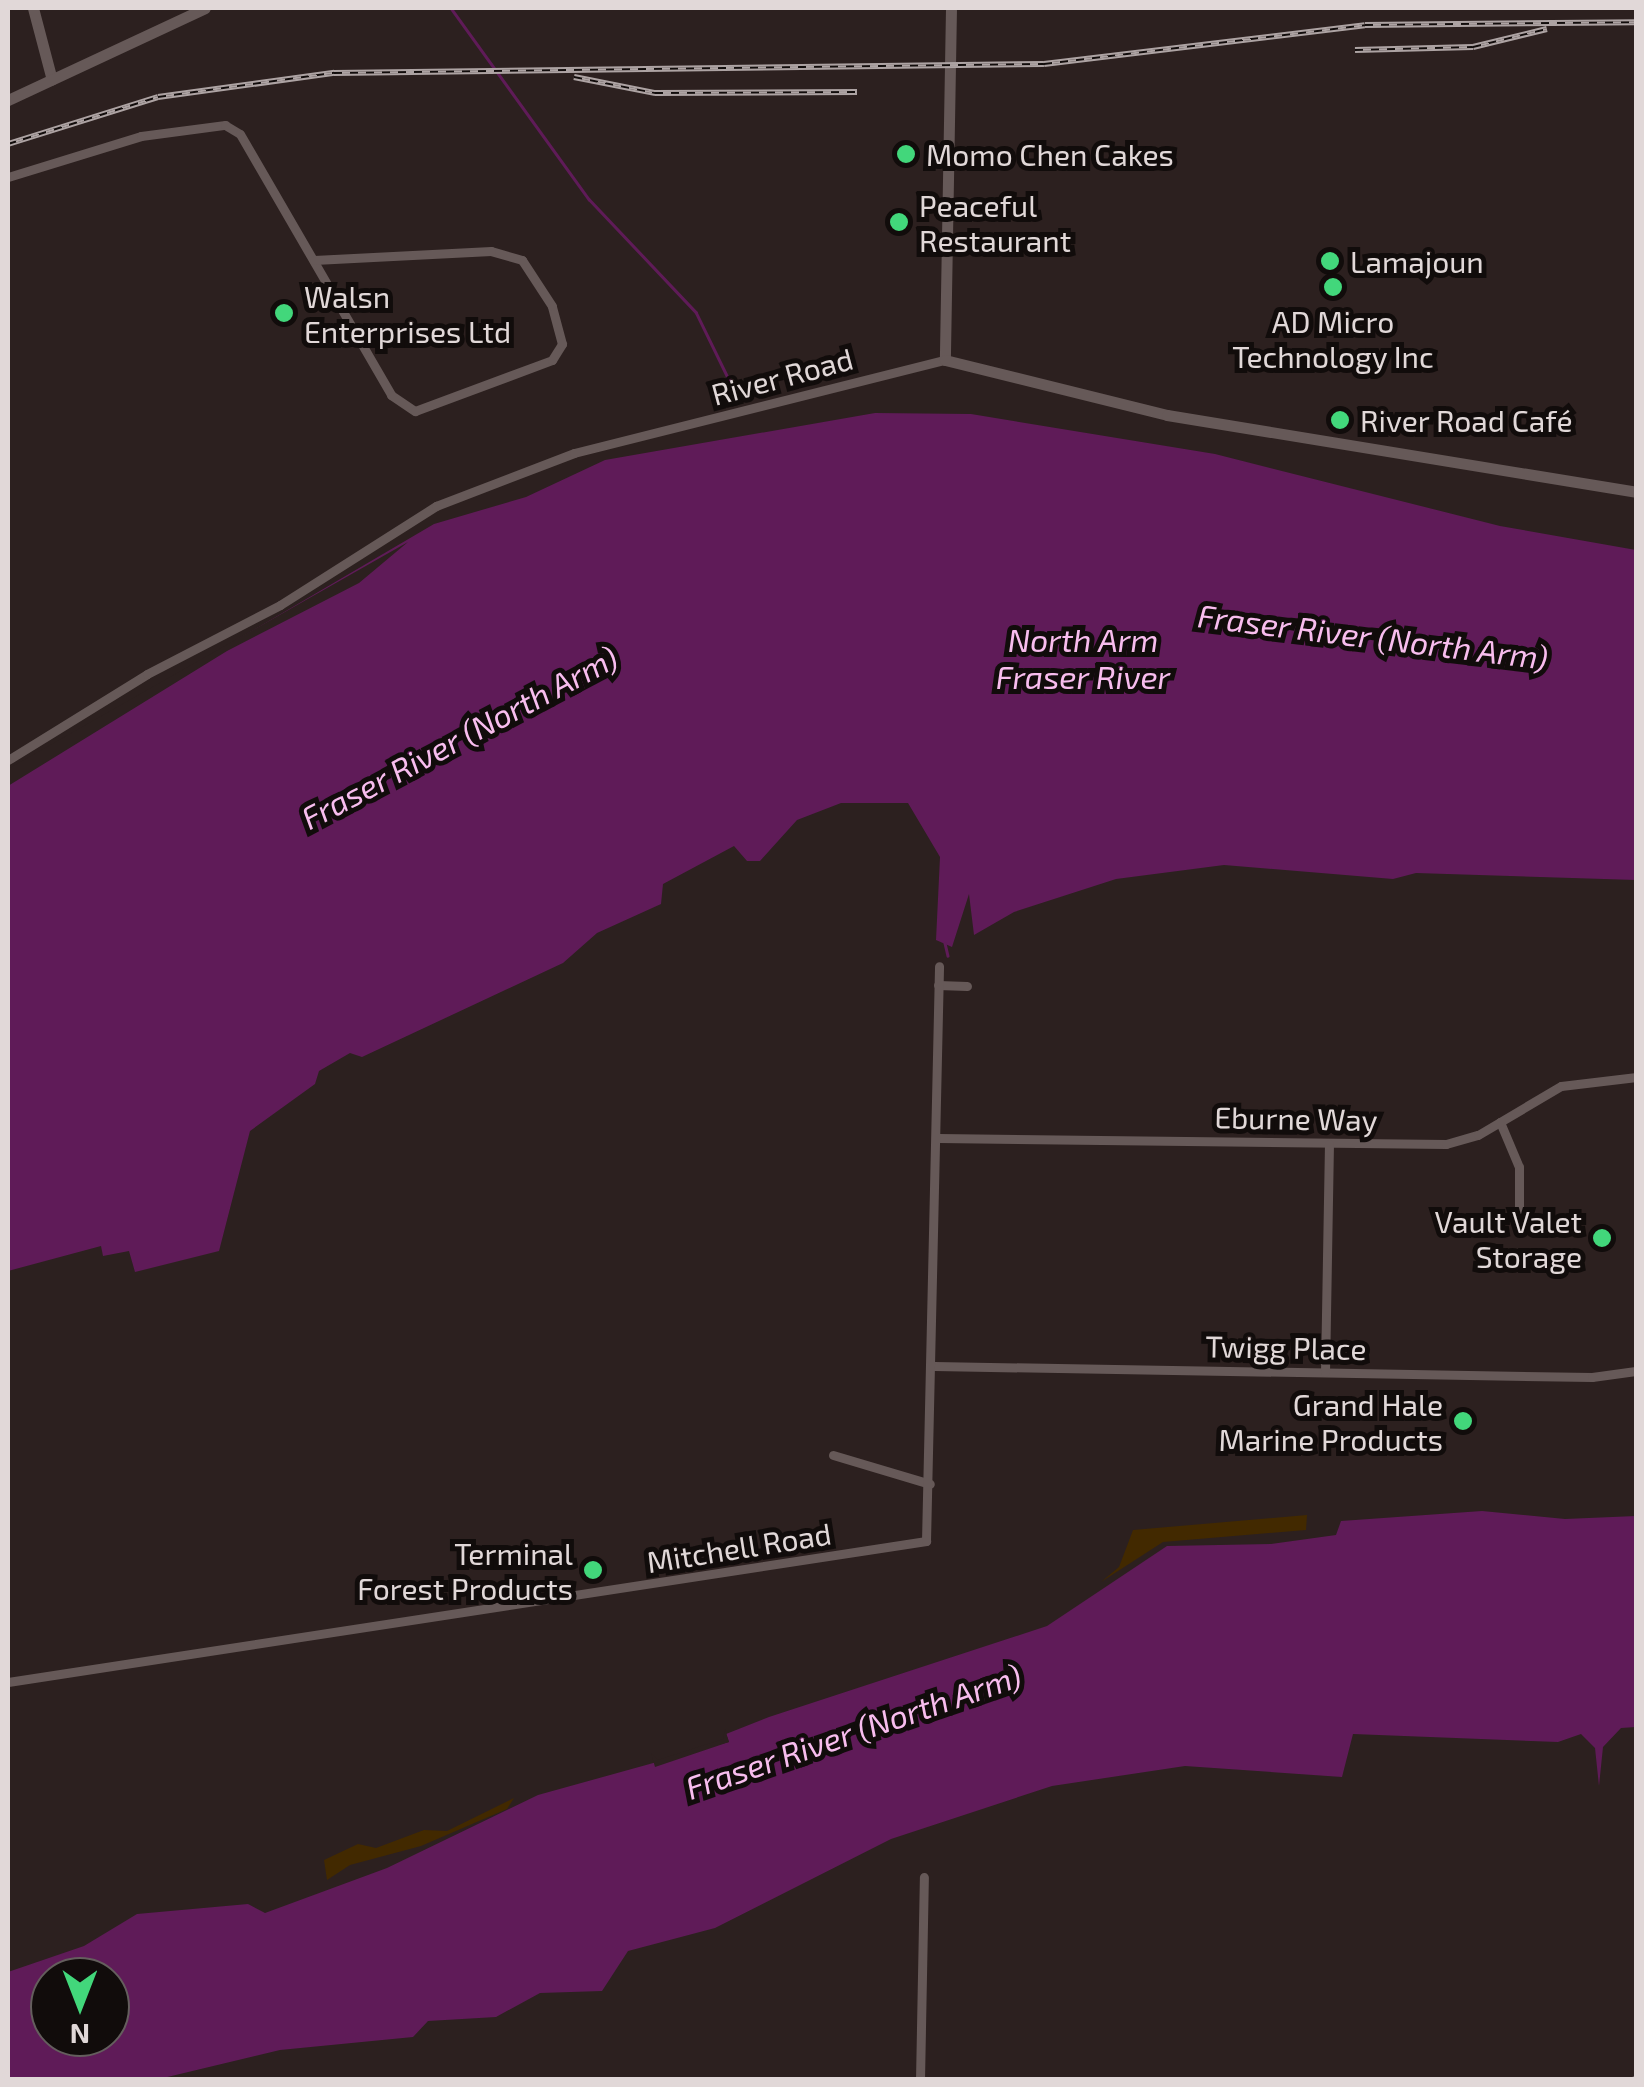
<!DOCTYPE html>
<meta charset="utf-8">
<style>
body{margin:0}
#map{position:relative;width:1644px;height:2087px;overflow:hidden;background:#2c201f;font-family:"Exo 2",sans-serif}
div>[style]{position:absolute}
.green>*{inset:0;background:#422900}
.water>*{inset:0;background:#5f1b58}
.pier>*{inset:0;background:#2c201f}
.stream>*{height:2.5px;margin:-1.25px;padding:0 1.25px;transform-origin:1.25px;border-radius:1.25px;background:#5f1b58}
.minor>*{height:9px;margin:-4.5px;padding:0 4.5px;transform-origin:4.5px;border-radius:4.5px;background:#665958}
.tertiary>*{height:11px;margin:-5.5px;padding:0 5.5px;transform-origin:5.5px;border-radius:5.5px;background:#665958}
.rail>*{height:6px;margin-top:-3px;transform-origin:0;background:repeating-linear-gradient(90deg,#110c0b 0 8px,#ada3a3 0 16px);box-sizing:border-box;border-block:2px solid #ada3a3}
.dots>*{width:28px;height:28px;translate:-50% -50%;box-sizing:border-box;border:5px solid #110c0b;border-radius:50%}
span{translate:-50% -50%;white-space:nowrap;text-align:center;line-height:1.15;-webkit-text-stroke:10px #110c0b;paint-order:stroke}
.poi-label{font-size:30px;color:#e1d8d8}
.left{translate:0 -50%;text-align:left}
.right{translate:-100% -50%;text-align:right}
.street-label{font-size:30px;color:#e1d8d8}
.water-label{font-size:32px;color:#f8bdee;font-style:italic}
.frame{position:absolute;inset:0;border:10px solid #e1d8d8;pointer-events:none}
.north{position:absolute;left:30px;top:1957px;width:100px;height:100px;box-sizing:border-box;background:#110c0b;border:2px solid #645e5d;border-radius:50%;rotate:180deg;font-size:28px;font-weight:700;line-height:40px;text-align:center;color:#e1d8d8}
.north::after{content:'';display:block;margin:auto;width:35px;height:45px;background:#42d77b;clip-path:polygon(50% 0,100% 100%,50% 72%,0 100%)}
</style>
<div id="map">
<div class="green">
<div style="clip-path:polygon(1307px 1515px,1306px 1530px,1163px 1542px,1101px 1582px,1119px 1567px,1133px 1530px)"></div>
<div style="clip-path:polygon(514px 1798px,507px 1809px,421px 1846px,350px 1865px,327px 1880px,324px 1860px,358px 1844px,376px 1848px,424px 1830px,447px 1831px)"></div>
</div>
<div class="water">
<div style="clip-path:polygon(875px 413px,971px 414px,1215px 454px,1500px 526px,1636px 550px,1636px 880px,1416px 873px,1393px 879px,1224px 865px,1116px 879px,1014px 912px,974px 935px,969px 894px,952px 947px,936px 940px,940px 857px,908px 803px,841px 803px,797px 820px,760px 861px,747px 861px,734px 846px,663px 884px,661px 904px,597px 933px,563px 963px,362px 1057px,350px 1053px,319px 1071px,315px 1084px,250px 1131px,219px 1251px,135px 1272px,129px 1251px,103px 1256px,101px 1246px,8px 1271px,8px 774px,434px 524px,526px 497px,605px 460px)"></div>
<div style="clip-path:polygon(evenodd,1482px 1511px,1565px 1519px,1636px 1516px,1636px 1727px,1621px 1728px,1603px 1747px,1599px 1786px,1595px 1748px,1581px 1734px,1558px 1742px,1353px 1734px,1342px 1777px,1185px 1766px,1052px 1786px,891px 1839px,715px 1928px,628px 1951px,602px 1991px,540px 1993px,496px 2017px,428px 2021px,413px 2037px,280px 2050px,159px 2079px,8px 2079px,8px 1972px,84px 1946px,137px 1914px,248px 1904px,265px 1913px,387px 1868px,538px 1795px,729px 1742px,726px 1734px,769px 1717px,1047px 1626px,1167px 1546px,1271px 1544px,1336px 1535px,1341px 1521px,1482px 1511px,50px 1977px,110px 1977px,110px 2037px,50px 2037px,50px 1977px)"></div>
</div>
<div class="pier">
<div style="clip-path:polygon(408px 542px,359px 583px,227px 651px,8px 786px,8px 769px)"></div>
<div style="clip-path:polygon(725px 1729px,729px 1742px,655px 1767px,651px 1753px,658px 1760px,723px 1739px)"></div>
</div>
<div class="stream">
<div style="left:451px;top:8px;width:236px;rotate:54.2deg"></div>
<div style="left:589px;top:199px;width:156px;rotate:46.6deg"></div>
<div style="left:696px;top:312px;width:87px;rotate:64deg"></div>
<div style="left:945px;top:943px;width:13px;rotate:77deg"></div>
</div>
<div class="minor">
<div style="left:8px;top:177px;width:139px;rotate:-17.1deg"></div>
<div style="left:141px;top:136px;width:85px;rotate:-7.5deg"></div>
<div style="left:225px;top:125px;width:17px;rotate:31deg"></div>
<div style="left:240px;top:134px;width:302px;rotate:59.9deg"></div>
<div style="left:391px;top:395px;width:29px;rotate:34deg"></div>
<div style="left:415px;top:411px;width:146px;rotate:-20.4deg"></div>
<div style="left:552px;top:360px;width:19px;rotate:-58deg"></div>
<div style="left:562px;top:344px;width:39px;rotate:-105deg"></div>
<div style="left:552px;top:306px;width:55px;rotate:-123.1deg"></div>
<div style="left:522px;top:260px;width:32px;rotate:-164deg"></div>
<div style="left:491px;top:251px;width:177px;rotate:177.1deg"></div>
<div style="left:8px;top:760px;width:163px;rotate:-31.7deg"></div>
<div style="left:147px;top:674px;width:150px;rotate:-27.4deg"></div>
<div style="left:280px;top:605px;width:185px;rotate:-32.4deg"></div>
<div style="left:436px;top:506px;width:148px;rotate:-21deg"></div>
<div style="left:574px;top:453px;width:382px;rotate:-14.1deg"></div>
<div style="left:938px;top:985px;width:29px;rotate:2deg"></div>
<div style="left:1500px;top:1122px;width:49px;rotate:67.1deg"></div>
<div style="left:1519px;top:1167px;width:45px;rotate:90deg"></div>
<div style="left:938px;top:1138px;width:508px;rotate:0.68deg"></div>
<div style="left:1446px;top:1144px;width:33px;rotate:-16deg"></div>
<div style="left:1478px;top:1135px;width:96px;rotate:-30.6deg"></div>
<div style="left:1561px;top:1086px;width:76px;rotate:-6.8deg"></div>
<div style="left:934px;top:1366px;width:658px;rotate:0.96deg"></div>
<div style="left:1592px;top:1377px;width:44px;rotate:-7.8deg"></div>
<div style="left:1325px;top:1372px;width:228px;rotate:-89deg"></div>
<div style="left:833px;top:1455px;width:101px;rotate:16.6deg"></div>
<div style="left:8px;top:1682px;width:929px;rotate:-8.73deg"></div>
<div style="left:926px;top:1541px;width:575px;rotate:-88.7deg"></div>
<div style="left:920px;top:2080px;width:203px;rotate:-88.9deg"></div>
<div style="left:1636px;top:2080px;width:1px;rotate:-90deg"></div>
</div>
<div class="tertiary">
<div style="left:33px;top:8px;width:74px;rotate:75.2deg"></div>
<div style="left:951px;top:8px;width:352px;rotate:91deg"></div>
<div style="left:945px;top:360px;width:229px;rotate:13.9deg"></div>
<div style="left:1167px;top:415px;width:475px;rotate:9.3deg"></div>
<div style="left:8px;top:100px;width:217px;rotate:-25deg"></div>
</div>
<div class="rail">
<div style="left:1355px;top:50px;width:118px;rotate:-1.5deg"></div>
<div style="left:1473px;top:47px;width:76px;rotate:-13.7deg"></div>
<div style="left:574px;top:77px;width:83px;rotate:11.2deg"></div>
<div style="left:655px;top:93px;width:202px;rotate:-0.3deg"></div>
<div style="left:8px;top:144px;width:157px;rotate:-17.4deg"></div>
<div style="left:158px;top:97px;width:178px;rotate:-7.8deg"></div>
<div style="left:334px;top:73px;width:710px;rotate:-0.73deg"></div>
<div style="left:1044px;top:64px;width:323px;rotate:-6.9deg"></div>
<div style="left:1365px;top:25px;width:271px;rotate:-0.6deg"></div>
</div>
<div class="dots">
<div style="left:906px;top:154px;background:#42d77b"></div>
<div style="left:899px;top:222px;background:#42d77b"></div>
<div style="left:1330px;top:261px;background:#42d77b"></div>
<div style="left:1333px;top:287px;background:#42d77b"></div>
<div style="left:284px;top:313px;background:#42d77b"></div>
<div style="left:1340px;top:420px;background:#42d77b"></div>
<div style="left:1602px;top:1238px;background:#42d77b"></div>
<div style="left:1463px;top:1421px;background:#42d77b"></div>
<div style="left:593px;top:1570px;background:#42d77b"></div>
</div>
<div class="poi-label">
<span class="left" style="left:926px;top:154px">Momo Chen Cakes</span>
<span class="left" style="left:919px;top:222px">Peaceful<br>Restaurant</span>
<span class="left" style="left:1350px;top:261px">Lamajoun</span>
<span class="left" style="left:304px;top:313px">Walsn<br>Enterprises Ltd</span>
<span style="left:1333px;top:338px">AD Micro<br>Technology Inc</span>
<span class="left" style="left:1360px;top:420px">River Road Café</span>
<span class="right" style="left:1582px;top:1238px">Vault Valet<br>Storage</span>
<span class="right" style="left:1443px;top:1421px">Grand Hale<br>Marine Products</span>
<span class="right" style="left:573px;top:1570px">Terminal<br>Forest Products</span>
</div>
<div class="street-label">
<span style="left:782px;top:376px;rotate:-15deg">River Road</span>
<span style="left:1296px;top:1118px;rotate:1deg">Eburne Way</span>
<span style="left:1286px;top:1347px;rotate:1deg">Twigg Place</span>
<span style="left:739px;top:1547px;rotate:-9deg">Mitchell Road</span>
</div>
<div class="water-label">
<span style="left:1373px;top:636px;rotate:7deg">Fraser River (North Arm)</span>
<span style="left:1083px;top:658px">North Arm<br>Fraser River</span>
<span style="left:459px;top:737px;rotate:-28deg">Fraser River (North Arm)</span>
<span style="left:853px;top:1731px;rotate:-19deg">Fraser River (North Arm)</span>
</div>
<div class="frame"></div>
<div class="north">N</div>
</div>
